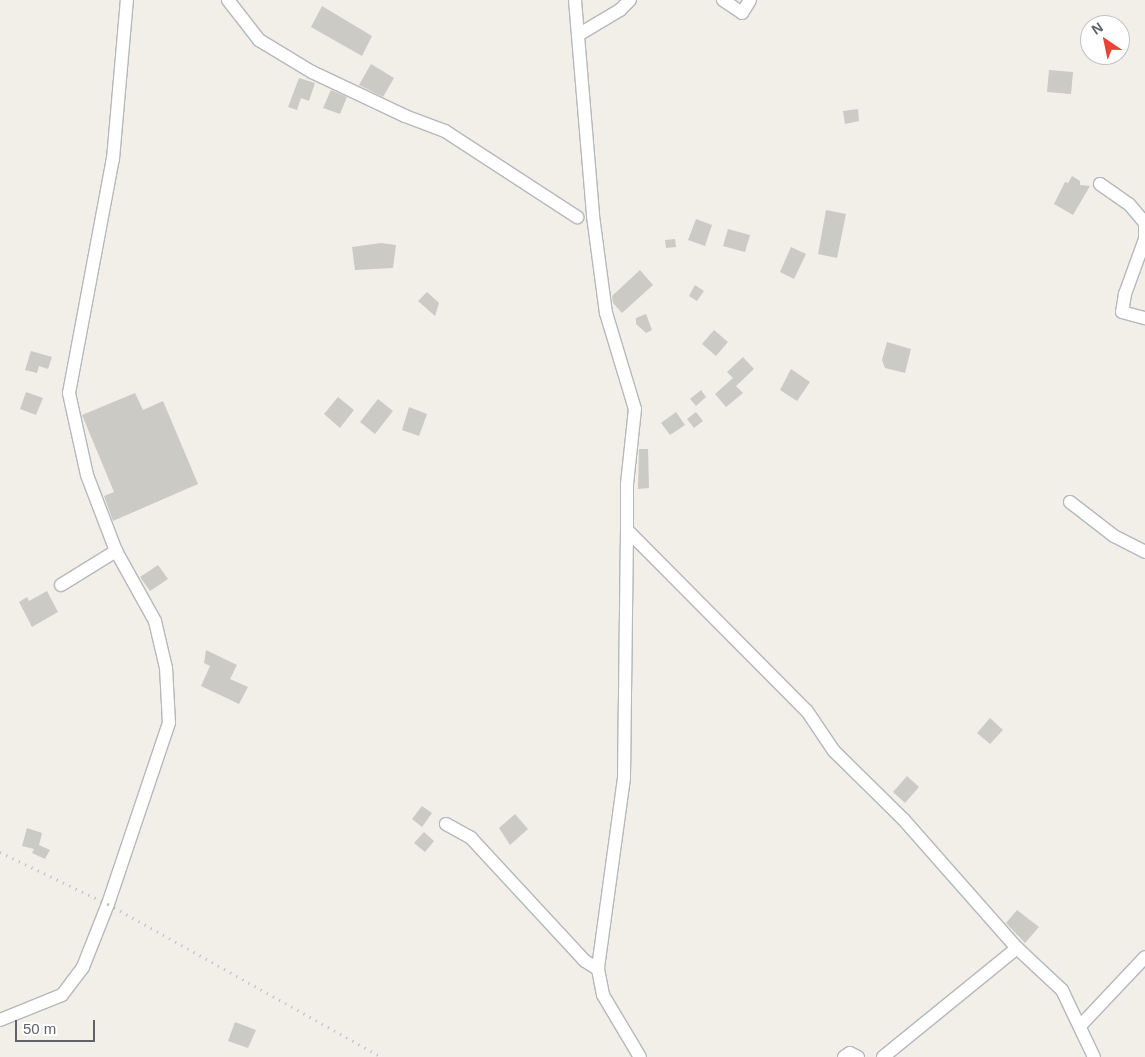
<!DOCTYPE html>
<style>
body{margin:0}
#map{position:relative;width:1145px;height:1057px;overflow:hidden;background:#f1efe8;font-family:Arial,sans-serif}
div>[style]{position:absolute}
.building>*{inset:0;background:#cccac5}
.roads{filter:drop-shadow(1px 0 #b5b8bc) drop-shadow(-1px 0 #b5b8bc) drop-shadow(0 1px #b5b8bc) drop-shadow(0 -1px #b5b8bc)}
.minor>*{height:12px;margin:-6px;padding:0 6px;transform-origin:6px;border-radius:6px;background:#fff}
.rail>*{height:3px;margin-top:-1.5px;transform-origin:0;background:repeating-linear-gradient(90deg,#b6b7b8 0 1px,transparent 0 7px)}
span{translate:-50% -50%;white-space:nowrap;text-align:center;line-height:1.15;-webkit-text-stroke:5px #fff;paint-order:stroke}
.north{position:absolute;left:1080px;top:15px;width:50px;height:50px;box-sizing:border-box;background:#fff;border:1px solid #bfc1c3;border-radius:50%;rotate:326deg;font-size:14px;font-weight:700;line-height:20px;text-align:center;color:#5f6368}
.north::after{content:'';display:block;margin:auto;width:18px;height:22px;background:#ea4335;clip-path:polygon(50% 0,100% 100%,50% 72%,0 100%)}
.scale{position:absolute;left:15px;top:1020px;width:80px;height:22px;box-sizing:border-box;border:2px solid #5f6368;border-top:0;padding-left:6px;font-size:15px;line-height:18px;white-space:nowrap;color:#5f6368;-webkit-text-stroke:4px #fff;paint-order:stroke}
</style>
<div id="map">
<div class="building">
<div style="clip-path:polygon(322px 6px,372px 36px,362px 56px,311px 27px)"></div>
<div style="clip-path:polygon(371px 64px,394px 78px,383px 97px,359px 85px)"></div>
<div style="clip-path:polygon(1049px 70px,1073px 72px,1071px 94px,1047px 92px)"></div>
<div style="clip-path:polygon(299px 78px,315px 83px,309px 101px,301px 98px,297px 110px,288px 107px)"></div>
<div style="clip-path:polygon(331px 90px,347px 97px,340px 114px,323px 108px)"></div>
<div style="clip-path:polygon(858px 109px,859px 121px,845px 124px,843px 111px)"></div>
<div style="clip-path:polygon(1072px 176px,1080px 181px,1080px 185px,1090px 186px,1073px 215px,1054px 204px,1065px 182px,1068px 183px)"></div>
<div style="clip-path:polygon(826px 210px,846px 214px,837px 258px,818px 254px)"></div>
<div style="clip-path:polygon(696px 219px,712px 225px,705px 246px,688px 240px)"></div>
<div style="clip-path:polygon(728px 229px,750px 235px,745px 252px,723px 246px)"></div>
<div style="clip-path:polygon(675px 239px,676px 247px,666px 248px,665px 240px)"></div>
<div style="clip-path:polygon(381px 243px,396px 245px,393px 268px,355px 270px,352px 247px)"></div>
<div style="clip-path:polygon(791px 247px,806px 254px,794px 279px,780px 272px)"></div>
<div style="clip-path:polygon(640px 270px,653px 285px,622px 313px,613px 303px,612px 296px)"></div>
<div style="clip-path:polygon(695px 285px,704px 291px,697px 301px,689px 296px)"></div>
<div style="clip-path:polygon(427px 292px,439px 303px,435px 316px,418px 301px)"></div>
<div style="clip-path:polygon(646px 314px,652px 330px,646px 333px,636px 324px,636px 318px)"></div>
<div style="clip-path:polygon(714px 330px,728px 342px,716px 356px,702px 344px)"></div>
<div style="clip-path:polygon(887px 342px,911px 349px,905px 373px,885px 368px,882px 360px)"></div>
<div style="clip-path:polygon(31px 351px,52px 357px,48px 369px,39px 366px,37px 373px,25px 370px)"></div>
<div style="clip-path:polygon(743px 357px,754px 369px,736px 386px,743px 393px,726px 407px,715px 394px,733px 378px,727px 372px)"></div>
<div style="clip-path:polygon(791px 369px,810px 382px,797px 401px,780px 390px)"></div>
<div style="clip-path:polygon(701px 390px,706px 397px,696px 406px,690px 399px)"></div>
<div style="clip-path:polygon(26px 392px,43px 398px,36px 415px,20px 409px)"></div>
<div style="clip-path:polygon(135px 393px,143px 410px,163px 401px,198px 484px,113px 521px,104px 496px,114px 492px,82px 415px)"></div>
<div style="clip-path:polygon(338px 397px,354px 410px,340px 428px,324px 414px)"></div>
<div style="clip-path:polygon(378px 399px,393px 411px,375px 434px,360px 422px)"></div>
<div style="clip-path:polygon(409px 407px,427px 414px,419px 436px,402px 430px)"></div>
<div style="clip-path:polygon(676px 412px,685px 425px,670px 435px,661px 423px)"></div>
<div style="clip-path:polygon(696px 412px,703px 421px,694px 428px,687px 419px)"></div>
<div style="clip-path:polygon(639px 449px,648px 449px,649px 488px,638px 489px)"></div>
<div style="clip-path:polygon(158px 565px,168px 579px,150px 591px,140px 577px)"></div>
<div style="clip-path:polygon(47px 591px,58px 612px,32px 627px,19px 602px,27px 597px,29px 601px)"></div>
<div style="clip-path:polygon(206px 650px,237px 665px,230px 679px,248px 687px,239px 704px,201px 686px,210px 666px,204px 663px)"></div>
<div style="clip-path:polygon(990px 718px,1003px 730px,990px 744px,977px 733px)"></div>
<div style="clip-path:polygon(907px 776px,919px 787px,905px 803px,893px 792px)"></div>
<div style="clip-path:polygon(422px 806px,432px 813px,422px 827px,412px 819px)"></div>
<div style="clip-path:polygon(515px 814px,528px 829px,510px 845px,499px 828px)"></div>
<div style="clip-path:polygon(27px 828px,42px 833px,39px 845px,50px 850px,45px 859px,32px 853px,34px 849px,22px 846px)"></div>
<div style="clip-path:polygon(424px 832px,434px 841px,425px 852px,414px 843px)"></div>
<div style="clip-path:polygon(1017px 910px,1039px 927px,1025px 943px,1006px 923px)"></div>
<div style="clip-path:polygon(235px 1022px,256px 1030px,248px 1048px,228px 1041px)"></div>
</div>
<div class="roads">
<div class="minor">
<div style="left:228px;top:0;width:51px;rotate:52.2deg"></div>
<div style="left:259px;top:40px;width:62px;rotate:31.1deg"></div>
<div style="left:312px;top:72px;width:103px;rotate:25.3deg"></div>
<div style="left:405px;top:116px;width:43px;rotate:20.6deg"></div>
<div style="left:445px;top:131px;width:158px;rotate:33.1deg"></div>
<div style="left:575px;top:0;width:217px;rotate:85.2deg"></div>
<div style="left:593px;top:216px;width:98px;rotate:82.4deg"></div>
<div style="left:606px;top:313px;width:100px;rotate:73.2deg"></div>
<div style="left:635px;top:409px;width:75px;rotate:96.1deg"></div>
<div style="left:627px;top:484px;width:46px;rotate:90deg"></div>
<div style="left:627px;top:530px;width:255px;rotate:45.2deg"></div>
<div style="left:807px;top:711px;width:48px;rotate:56deg"></div>
<div style="left:834px;top:751px;width:98px;rotate:44.6deg"></div>
<div style="left:904px;top:820px;width:171px;rotate:48.6deg"></div>
<div style="left:1017px;top:948px;width:62px;rotate:43deg"></div>
<div style="left:1062px;top:990px;width:74px;rotate:64.5deg"></div>
<div style="left:723px;top:0;width:23px;rotate:34deg"></div>
<div style="left:742px;top:13px;width:15px;rotate:-58deg"></div>
<div style="left:578px;top:35px;width:49px;rotate:-30.8deg"></div>
<div style="left:620px;top:10px;width:14px;rotate:-45deg"></div>
<div style="left:1100px;top:184px;width:35px;rotate:35deg"></div>
<div style="left:1129px;top:204px;width:25px;rotate:50deg"></div>
<div style="left:1145px;top:223px;width:16px;rotate:90deg"></div>
<div style="left:1145px;top:239px;width:59px;rotate:110deg"></div>
<div style="left:1125px;top:294px;width:18px;rotate:99deg"></div>
<div style="left:1122px;top:312px;width:24px;rotate:15deg"></div>
<div style="left:1070px;top:502px;width:56px;rotate:37.7deg"></div>
<div style="left:1114px;top:536px;width:35px;rotate:27deg"></div>
<div style="left:627px;top:530px;width:248px;rotate:90.7deg"></div>
<div style="left:624px;top:778px;width:193px;rotate:97.8deg"></div>
<div style="left:598px;top:969px;width:26px;rotate:79deg"></div>
<div style="left:603px;top:995px;width:72px;rotate:59.2deg"></div>
<div style="left:61px;top:585px;width:65px;rotate:-31.7deg"></div>
<div style="left:446px;top:824px;width:29px;rotate:29deg"></div>
<div style="left:471px;top:838px;width:168px;rotate:47.2deg"></div>
<div style="left:585px;top:961px;width:15px;rotate:32deg"></div>
<div style="left:0;top:1020px;width:67px;rotate:-22deg"></div>
<div style="left:62px;top:995px;width:35px;rotate:-53deg"></div>
<div style="left:83px;top:967px;width:68px;rotate:-68.4deg"></div>
<div style="left:108px;top:904px;width:191px;rotate:-71.4deg"></div>
<div style="left:169px;top:723px;width:55px;rotate:-93.1deg"></div>
<div style="left:166px;top:668px;width:48px;rotate:-103.2deg"></div>
<div style="left:155px;top:621px;width:80px;rotate:-119.1deg"></div>
<div style="left:116px;top:551px;width:81px;rotate:-110.9deg"></div>
<div style="left:87px;top:475px;width:84px;rotate:-102.4deg"></div>
<div style="left:69px;top:393px;width:238px;rotate:-79.4deg"></div>
<div style="left:113px;top:159px;width:160px;rotate:-85deg"></div>
<div style="left:1081px;top:1025px;width:93px;rotate:-46.7deg"></div>
<div style="left:844px;top:1057px;width:7px;rotate:-34deg"></div>
<div style="left:850px;top:1053px;width:9px;rotate:27deg"></div>
<div style="left:883px;top:1057px;width:173px;rotate:-39.1deg"></div>
</div>
</div>
<div class="rail">
<div style="left:0;top:852px;width:120px;rotate:25.7deg"></div>
<div style="left:108px;top:904px;width:314px;rotate:29.2deg"></div>
</div>
<div class="north">N</div>
<div class="scale">50 m</div>
</div>
